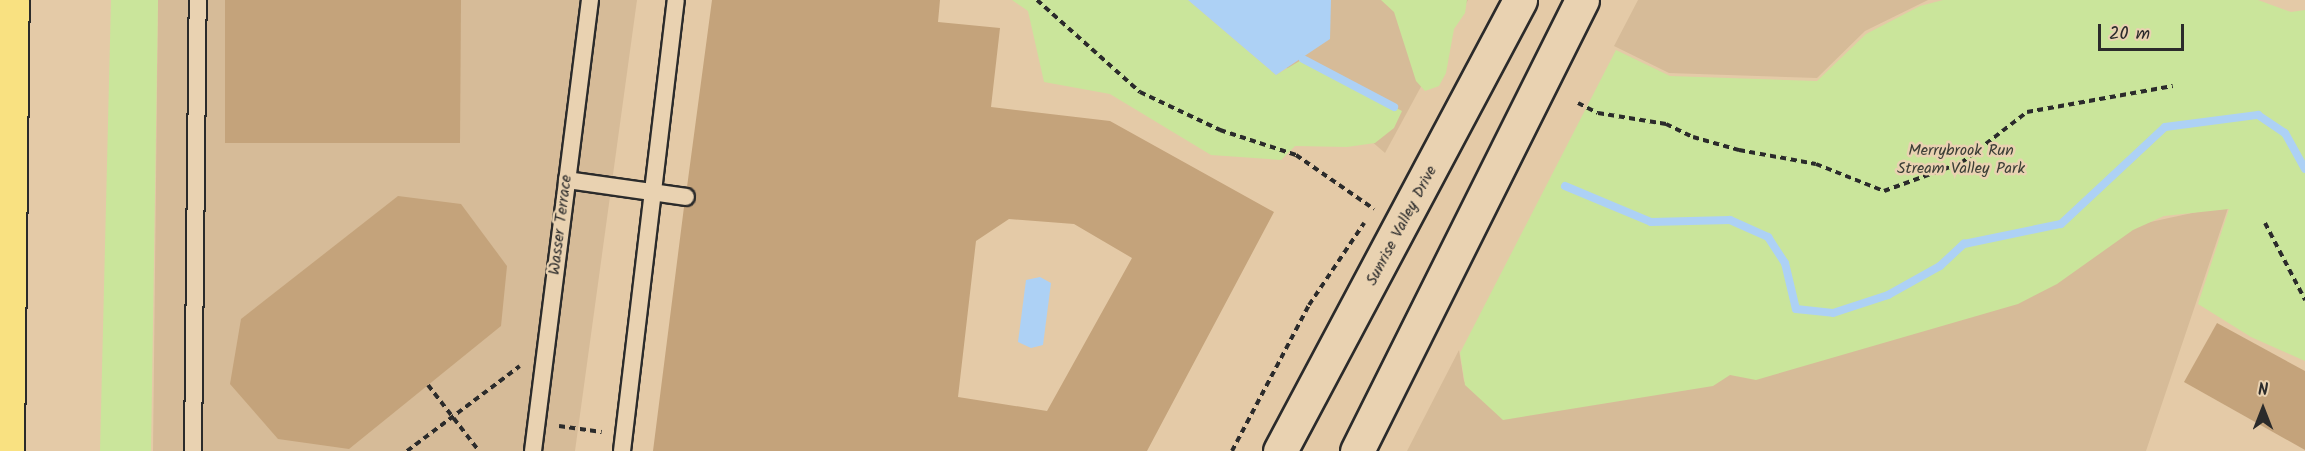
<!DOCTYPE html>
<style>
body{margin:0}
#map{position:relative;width:2305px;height:451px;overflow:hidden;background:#e4caa7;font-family:Kalam,sans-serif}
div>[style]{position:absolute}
.built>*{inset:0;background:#d6bb98}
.green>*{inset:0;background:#cae59b}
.water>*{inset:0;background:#add1f5}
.stream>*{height:8px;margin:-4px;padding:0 4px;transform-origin:4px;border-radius:4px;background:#add1f5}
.building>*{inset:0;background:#c4a37b}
.path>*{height:4px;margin-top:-2px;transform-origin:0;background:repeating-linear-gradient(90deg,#2b2b2b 0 6px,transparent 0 10.5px)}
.roads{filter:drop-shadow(2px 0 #2b2b2b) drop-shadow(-2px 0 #2b2b2b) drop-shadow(0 2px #2b2b2b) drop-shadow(0 -2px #2b2b2b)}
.service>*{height:16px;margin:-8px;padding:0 8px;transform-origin:8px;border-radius:8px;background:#e9d2b1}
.secondary>*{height:33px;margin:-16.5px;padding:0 16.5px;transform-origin:16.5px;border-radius:16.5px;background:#e9d2b1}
.motorway>*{height:33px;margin:-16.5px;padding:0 16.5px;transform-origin:16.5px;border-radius:16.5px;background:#f9e181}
span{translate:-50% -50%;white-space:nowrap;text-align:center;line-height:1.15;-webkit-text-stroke:5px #e9d2b1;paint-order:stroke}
.park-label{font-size:16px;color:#3b3e36}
.street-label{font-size:16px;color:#2b2b2b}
.north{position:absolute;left:2233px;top:379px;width:60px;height:60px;-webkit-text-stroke:4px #e9d2b1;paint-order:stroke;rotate:0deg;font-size:16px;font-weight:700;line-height:24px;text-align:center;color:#2b2b2b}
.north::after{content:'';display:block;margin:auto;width:21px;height:27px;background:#2b2b2b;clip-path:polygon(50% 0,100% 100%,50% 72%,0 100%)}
.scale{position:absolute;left:2098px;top:24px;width:86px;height:27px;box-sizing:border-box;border:3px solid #2b2b2b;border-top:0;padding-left:8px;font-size:18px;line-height:21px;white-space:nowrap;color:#2b2b2b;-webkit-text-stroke:4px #e9d2b1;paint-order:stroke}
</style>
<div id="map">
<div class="built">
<div style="clip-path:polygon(158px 0,637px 0,575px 451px,153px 451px)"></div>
<div style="clip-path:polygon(1208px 0,1468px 0,1385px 153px)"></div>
<div style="clip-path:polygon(1638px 0,1928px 0,1865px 31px,1817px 78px,1669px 73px,1614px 46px)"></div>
<div style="clip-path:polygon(2229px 205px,2146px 451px,1407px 451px,1459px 350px,1464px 381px,1502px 416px,1730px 371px,2132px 226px)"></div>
</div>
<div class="green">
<div style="clip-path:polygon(111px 0,158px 0,151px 451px,100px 451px)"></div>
<div style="clip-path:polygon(1012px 0,1188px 0,1276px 75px,1303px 59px,1402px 111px,1394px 128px,1375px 143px,1347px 147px,1295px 146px,1281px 160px,1211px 155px,1110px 94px,1044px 82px,1028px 11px)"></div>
<div style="clip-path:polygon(1381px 0,1467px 0,1465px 13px,1454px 29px,1446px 73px,1439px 86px,1425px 91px,1416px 81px,1394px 12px)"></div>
<div style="clip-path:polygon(1943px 0,2258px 0,2291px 12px,2305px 10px,2305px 361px,2251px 337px,2198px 304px,2229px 209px,2164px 216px,2133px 230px,2057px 284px,2018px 304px,1756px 380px,1730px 375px,1713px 386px,1503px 420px,1465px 385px,1460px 353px,1616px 50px,1670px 76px,1817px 81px,1866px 34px,1920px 6px)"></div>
</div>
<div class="water">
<div style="clip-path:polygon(1188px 0,1331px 0,1330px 39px,1276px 75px)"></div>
<div style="clip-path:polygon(1040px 277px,1051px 283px,1043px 345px,1031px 348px,1018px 342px,1026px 280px)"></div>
</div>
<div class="stream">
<div style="left:1303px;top:59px;width:103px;rotate:27.8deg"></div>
<div style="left:1565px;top:186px;width:93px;rotate:22.7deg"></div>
<div style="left:1651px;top:222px;width:79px;rotate:-1.5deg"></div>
<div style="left:1730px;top:220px;width:42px;rotate:24.1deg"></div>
<div style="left:1768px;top:237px;width:31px;rotate:57deg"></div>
<div style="left:1785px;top:263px;width:47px;rotate:76.6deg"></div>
<div style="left:1796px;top:309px;width:37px;rotate:6deg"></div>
<div style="left:1833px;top:313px;width:58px;rotate:-18.1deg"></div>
<div style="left:1888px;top:295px;width:60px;rotate:-29.1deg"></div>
<div style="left:1940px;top:266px;width:33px;rotate:-43deg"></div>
<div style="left:1964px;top:244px;width:99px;rotate:-11.7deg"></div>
<div style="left:2061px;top:224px;width:142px;rotate:-43deg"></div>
<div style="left:2165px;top:127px;width:94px;rotate:-7.4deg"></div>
<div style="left:2258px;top:115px;width:32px;rotate:34deg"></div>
<div style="left:2285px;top:133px;width:41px;rotate:60.9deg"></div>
</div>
<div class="building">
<div style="clip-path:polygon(225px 0,461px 0,460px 143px,225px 143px)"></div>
<div style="clip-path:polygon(evenodd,712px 0,940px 0,938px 22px,1000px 28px,991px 107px,1110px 121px,1274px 212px,1147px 451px,653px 451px,684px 207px,694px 204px,696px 198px,687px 187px,712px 0,1009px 219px,1074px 224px,1132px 258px,1047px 411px,958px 397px,976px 241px,1009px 219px)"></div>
<div style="clip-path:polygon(398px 196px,461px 204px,507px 266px,501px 326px,349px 449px,278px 439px,230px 384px,241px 319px)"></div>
<div style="clip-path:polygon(2217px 323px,2305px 371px,2305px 450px,2184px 382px)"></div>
</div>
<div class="path">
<div style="left:1037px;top:0;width:138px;rotate:41.8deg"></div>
<div style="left:1140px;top:92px;width:89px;rotate:25.4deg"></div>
<div style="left:1220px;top:130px;width:80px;rotate:18.2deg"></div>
<div style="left:1296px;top:155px;width:95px;rotate:34.7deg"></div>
<div style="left:1578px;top:103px;width:22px;rotate:27deg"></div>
<div style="left:1598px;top:113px;width:69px;rotate:9.2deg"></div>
<div style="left:1666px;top:124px;width:30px;rotate:26deg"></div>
<div style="left:1693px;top:137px;width:48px;rotate:15.8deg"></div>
<div style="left:1739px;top:150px;width:78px;rotate:10.3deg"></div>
<div style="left:1816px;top:164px;width:73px;rotate:21.7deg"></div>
<div style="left:1884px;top:191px;width:82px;rotate:-20deg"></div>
<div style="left:1961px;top:163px;width:83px;rotate:-37.7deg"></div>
<div style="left:2027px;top:112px;width:148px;rotate:-10.1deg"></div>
<div style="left:2265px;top:223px;width:87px;rotate:62.5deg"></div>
<div style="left:428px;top:385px;width:83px;rotate:52.3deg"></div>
<div style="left:559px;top:426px;width:43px;rotate:7.9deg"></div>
<div style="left:407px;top:451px;width:141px;rotate:-37deg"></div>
<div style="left:1232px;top:451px;width:165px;rotate:-62.2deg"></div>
<div style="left:1309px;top:305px;width:99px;rotate:-56.1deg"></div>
</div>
<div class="roads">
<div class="service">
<div style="left:567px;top:180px;width:120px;rotate:8.1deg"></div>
<div style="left:193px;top:451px;width:451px;rotate:-89.4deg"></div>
<div style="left:533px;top:451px;width:455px;rotate:-82.8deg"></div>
<div style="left:622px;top:451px;width:454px;rotate:-83.2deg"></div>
</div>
<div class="secondary">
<div style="left:1280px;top:451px;width:511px;rotate:-61.98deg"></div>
<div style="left:1357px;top:451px;width:504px;rotate:-63.49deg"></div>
</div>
<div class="motorway">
<div style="left:7px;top:451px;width:451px;rotate:-89.4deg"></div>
</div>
</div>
<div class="park-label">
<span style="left:1961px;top:160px">Merrybrook Run<br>Stream Valley Park</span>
</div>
<div class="street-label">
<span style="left:561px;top:225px;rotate:-83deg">Wasser Terrace</span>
<span style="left:1402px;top:226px;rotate:-62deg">Sunrise Valley Drive</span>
</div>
<div class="north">N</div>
<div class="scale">20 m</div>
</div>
